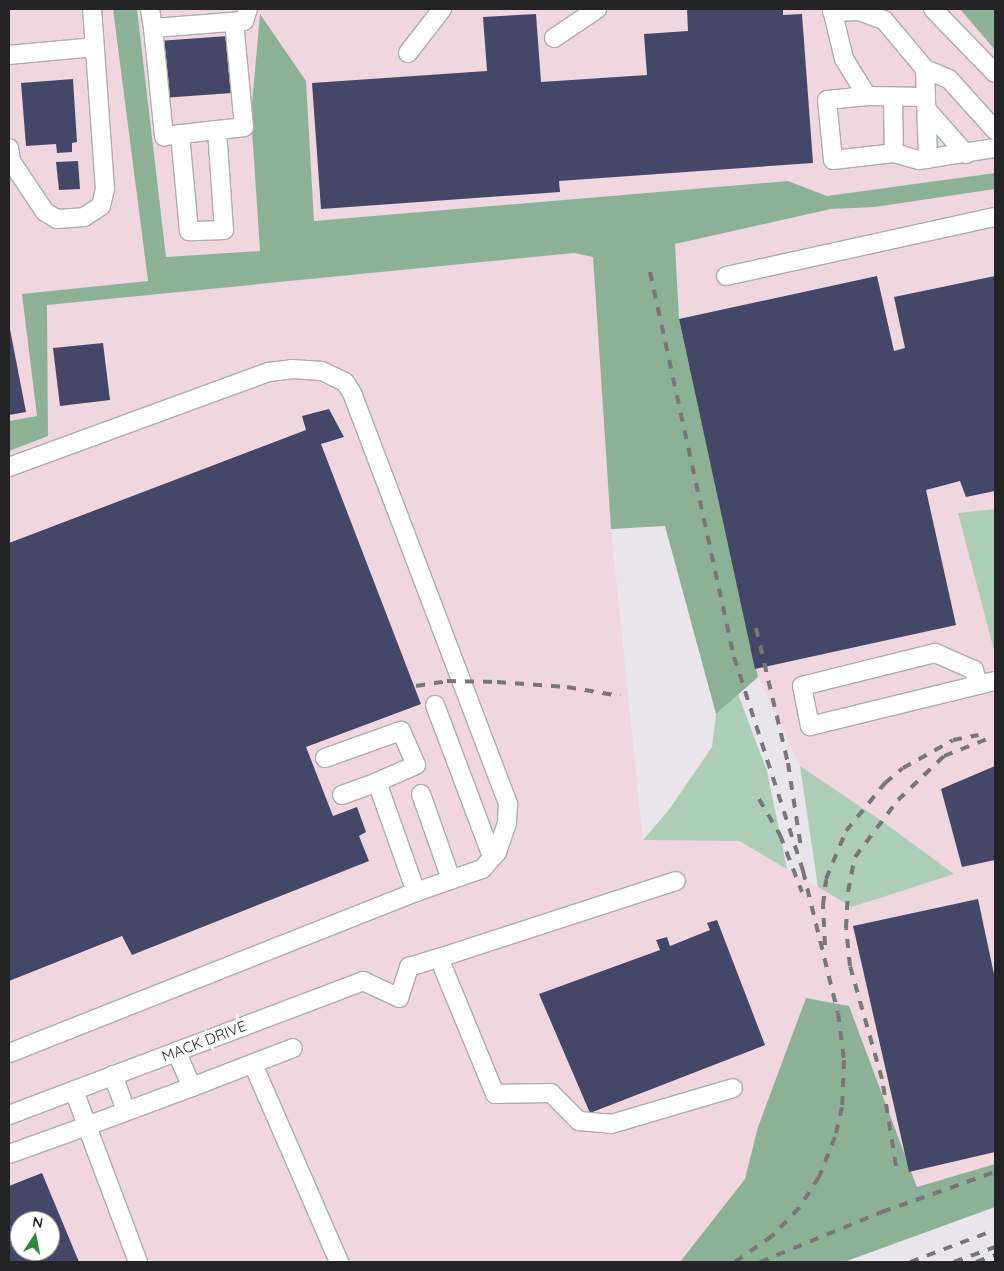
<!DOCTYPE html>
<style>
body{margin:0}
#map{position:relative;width:1004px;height:1271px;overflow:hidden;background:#e8e6eb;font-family:Quicksand,sans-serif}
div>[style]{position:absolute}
.industrial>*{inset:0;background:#efd6df}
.green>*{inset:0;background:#adcdb6}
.forest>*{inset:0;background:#8cb197}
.building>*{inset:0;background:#454768}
.roads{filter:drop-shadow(1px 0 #adacb0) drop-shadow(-1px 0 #adacb0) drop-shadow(0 1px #adacb0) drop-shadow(0 -1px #adacb0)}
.minor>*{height:18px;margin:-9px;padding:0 9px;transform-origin:9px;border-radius:9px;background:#fff}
.rail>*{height:4px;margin-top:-2px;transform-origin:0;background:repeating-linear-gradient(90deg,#78767a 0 9px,transparent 0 18px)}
span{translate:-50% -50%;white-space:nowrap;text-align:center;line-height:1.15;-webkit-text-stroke:5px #fff;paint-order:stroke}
.street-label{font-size:15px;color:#242325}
.frame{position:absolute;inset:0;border:10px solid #242325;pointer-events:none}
.north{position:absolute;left:10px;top:1211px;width:50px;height:50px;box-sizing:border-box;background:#fff;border:1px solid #a7a7a8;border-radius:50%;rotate:11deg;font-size:14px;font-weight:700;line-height:20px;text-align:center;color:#242325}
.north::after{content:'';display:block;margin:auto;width:18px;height:22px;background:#318938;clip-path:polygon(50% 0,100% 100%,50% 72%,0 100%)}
</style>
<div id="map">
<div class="industrial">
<div style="clip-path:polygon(9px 9px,113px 9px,148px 282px,23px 294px,37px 416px,9px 421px)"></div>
<div style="clip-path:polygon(137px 9px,960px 9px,995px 50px,995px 173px,827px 196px,788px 181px,314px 221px,306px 81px,260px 14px,251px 115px,260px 252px,165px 257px)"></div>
<div style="clip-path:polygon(evenodd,995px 189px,995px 509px,959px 513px,995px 654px,995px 1164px,917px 1187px,849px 1006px,806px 998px,758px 1127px,745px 1179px,680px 1262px,9px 1262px,9px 451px,48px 435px,46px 305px,574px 253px,593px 257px,611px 529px,643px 840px,739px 841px,852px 907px,954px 874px,800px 766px,758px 677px,679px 319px,675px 244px,831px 209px,875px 207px,995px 189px,20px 1221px,50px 1221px,50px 1251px,20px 1251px,20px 1221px)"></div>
</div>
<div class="green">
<div style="clip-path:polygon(995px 509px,995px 654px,958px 513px)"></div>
<div style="clip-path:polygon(738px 694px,767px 771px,787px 869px,739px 841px,643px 840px,668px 811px,712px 747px,716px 714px)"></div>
<div style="clip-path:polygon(800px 766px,883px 822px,954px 874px,852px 907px,818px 887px)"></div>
</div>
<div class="forest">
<div style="clip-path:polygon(113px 9px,137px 9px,166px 257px,260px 251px,251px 115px,260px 14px,306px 81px,314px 221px,788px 181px,827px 196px,995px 173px,995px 189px,875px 207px,831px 209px,675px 244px,679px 319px,758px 677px,716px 714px,665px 526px,611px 529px,593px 257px,574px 253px,47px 305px,48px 436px,9px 451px,9px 421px,37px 416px,22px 294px,148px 281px)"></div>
<div style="clip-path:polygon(960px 9px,995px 9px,995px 50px)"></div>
<div style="clip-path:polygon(806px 998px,849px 1006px,917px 1187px,995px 1164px,995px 1207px,844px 1262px,680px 1262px,745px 1179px,758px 1127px)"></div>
</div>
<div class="building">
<div style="clip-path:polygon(687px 9px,783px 9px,783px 15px,802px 14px,813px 163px,559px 181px,560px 192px,321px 209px,312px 83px,487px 71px,483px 17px,536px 14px,541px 82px,647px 75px,644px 34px,688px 31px)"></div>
<div style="clip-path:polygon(228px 36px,232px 93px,162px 98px,158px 41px)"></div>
<div style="clip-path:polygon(73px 79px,77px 142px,72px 143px,72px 152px,57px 153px,56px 144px,26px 146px,21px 83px)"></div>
<div style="clip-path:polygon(78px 161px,80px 189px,59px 190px,56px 162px)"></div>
<div style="clip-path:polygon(877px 276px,894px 351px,905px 348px,894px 297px,995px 276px,995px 491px,966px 497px,960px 481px,926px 490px,956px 625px,755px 669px,679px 319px)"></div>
<div style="clip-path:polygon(9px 324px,26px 412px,9px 415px)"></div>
<div style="clip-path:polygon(103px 343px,110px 400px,60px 406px,53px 348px)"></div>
<div style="clip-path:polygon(329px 409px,344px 437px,321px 444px,421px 704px,306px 747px,333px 816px,357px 807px,366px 832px,359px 836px,369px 861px,132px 955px,122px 936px,9px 981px,9px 543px,306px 430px,302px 416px)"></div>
<div style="clip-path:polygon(995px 766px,995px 860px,962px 867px,941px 789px)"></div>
<div style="clip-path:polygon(978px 899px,995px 979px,995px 1152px,909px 1172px,853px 926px)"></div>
<div style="clip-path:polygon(717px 920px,765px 1045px,590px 1113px,539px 994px,660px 950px,656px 940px,667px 937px,670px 946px,710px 930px,707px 923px)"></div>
<div style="clip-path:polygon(evenodd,42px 1173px,79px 1262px,9px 1262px,9px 1186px,42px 1173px,20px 1221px,50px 1221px,50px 1251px,20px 1251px,20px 1221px)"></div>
</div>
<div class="roads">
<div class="minor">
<div style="left:150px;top:9px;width:19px;rotate:81deg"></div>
<div style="left:153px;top:28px;width:91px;rotate:-4.4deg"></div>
<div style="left:244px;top:21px;width:13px;rotate:-72deg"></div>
<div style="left:832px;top:9px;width:51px;rotate:76.5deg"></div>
<div style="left:844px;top:59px;width:44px;rotate:58.1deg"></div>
<div style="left:867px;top:96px;width:40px;rotate:174.3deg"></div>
<div style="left:827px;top:100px;width:60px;rotate:84.3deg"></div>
<div style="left:833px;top:160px;width:61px;rotate:-6.5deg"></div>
<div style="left:894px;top:153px;width:26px;rotate:16deg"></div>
<div style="left:919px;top:160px;width:77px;rotate:-9deg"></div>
<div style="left:933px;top:9px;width:89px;rotate:45.9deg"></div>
<div style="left:832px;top:12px;width:27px;rotate:-2deg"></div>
<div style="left:859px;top:11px;width:27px;rotate:20deg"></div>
<div style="left:884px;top:20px;width:64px;rotate:50.1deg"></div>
<div style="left:925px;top:69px;width:26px;rotate:23deg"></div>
<div style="left:949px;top:79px;width:69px;rotate:48deg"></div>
<div style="left:153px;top:28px;width:109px;rotate:84.2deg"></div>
<div style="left:164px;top:136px;width:53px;rotate:-6.5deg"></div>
<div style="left:217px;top:130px;width:100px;rotate:86deg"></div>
<div style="left:224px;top:230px;width:35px;rotate:178deg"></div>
<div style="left:189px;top:231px;width:97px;rotate:-95.3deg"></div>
<div style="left:554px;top:38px;width:52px;rotate:-34deg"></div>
<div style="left:408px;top:53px;width:56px;rotate:-52.3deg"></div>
<div style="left:9px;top:55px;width:86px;rotate:-5.3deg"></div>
<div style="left:925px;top:69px;width:90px;rotate:88.1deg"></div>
<div style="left:867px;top:96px;width:59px;rotate:1deg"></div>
<div style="left:893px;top:97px;width:56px;rotate:89deg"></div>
<div style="left:927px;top:110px;width:59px;rotate:48.4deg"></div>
<div style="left:217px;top:130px;width:27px;rotate:-6deg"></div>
<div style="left:244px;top:127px;width:105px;rotate:-95.4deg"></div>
<div style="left:9px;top:148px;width:13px;rotate:81deg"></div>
<div style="left:11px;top:161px;width:61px;rotate:56.3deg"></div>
<div style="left:45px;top:212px;width:14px;rotate:30deg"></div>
<div style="left:57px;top:219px;width:27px;rotate:-4deg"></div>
<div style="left:84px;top:217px;width:20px;rotate:-33deg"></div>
<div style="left:101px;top:206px;width:17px;rotate:-77deg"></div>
<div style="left:105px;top:189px;width:180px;rotate:-94.1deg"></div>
<div style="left:726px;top:276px;width:275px;rotate:-12.4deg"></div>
<div style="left:9px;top:467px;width:277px;rotate:-20.1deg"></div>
<div style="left:269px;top:372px;width:23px;rotate:-7deg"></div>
<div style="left:292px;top:369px;width:30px;rotate:4deg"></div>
<div style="left:322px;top:371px;width:25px;rotate:26deg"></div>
<div style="left:345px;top:382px;width:13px;rotate:58deg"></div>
<div style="left:352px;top:393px;width:440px;rotate:69.2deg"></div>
<div style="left:508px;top:804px;width:19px;rotate:93deg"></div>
<div style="left:507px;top:823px;width:31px;rotate:109deg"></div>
<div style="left:497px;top:852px;width:23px;rotate:131deg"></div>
<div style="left:482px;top:869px;width:70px;rotate:160.8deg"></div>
<div style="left:416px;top:892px;width:438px;rotate:158.4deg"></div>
<div style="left:978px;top:685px;width:16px;rotate:-105deg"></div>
<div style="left:974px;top:670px;width:43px;rotate:-156.4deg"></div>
<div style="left:935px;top:653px;width:137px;rotate:166.1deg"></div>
<div style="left:802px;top:686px;width:41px;rotate:78.7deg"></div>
<div style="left:810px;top:726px;width:190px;rotate:-13.7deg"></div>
<div style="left:435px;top:705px;width:162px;rotate:69.4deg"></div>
<div style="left:325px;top:758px;width:81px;rotate:-19.6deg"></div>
<div style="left:401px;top:731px;width:37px;rotate:66deg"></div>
<div style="left:416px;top:765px;width:43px;rotate:156.4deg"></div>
<div style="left:377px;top:782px;width:117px;rotate:70.5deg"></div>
<div style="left:421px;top:794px;width:90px;rotate:70.6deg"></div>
<div style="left:342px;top:795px;width:37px;rotate:-20deg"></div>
<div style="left:439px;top:958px;width:249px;rotate:-18deg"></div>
<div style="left:253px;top:1064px;width:216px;rotate:66.5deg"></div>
<div style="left:113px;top:1075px;width:38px;rotate:70deg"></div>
<div style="left:192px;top:1087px;width:108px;rotate:-21.1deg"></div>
<div style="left:9px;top:1115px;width:379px;rotate:-20.7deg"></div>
<div style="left:363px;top:981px;width:40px;rotate:25deg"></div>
<div style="left:399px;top:998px;width:33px;rotate:-72deg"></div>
<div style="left:409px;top:967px;width:31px;rotate:-17deg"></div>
<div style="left:439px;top:958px;width:147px;rotate:67.6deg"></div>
<div style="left:495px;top:1094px;width:56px;rotate:-1deg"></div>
<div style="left:551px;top:1093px;width:40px;rotate:45deg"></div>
<div style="left:579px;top:1121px;width:32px;rotate:5deg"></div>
<div style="left:611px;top:1124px;width:127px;rotate:-16.4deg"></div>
<div style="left:9px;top:1154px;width:83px;rotate:-19.7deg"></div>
<div style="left:87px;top:1126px;width:38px;rotate:-110deg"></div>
<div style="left:138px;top:1262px;width:145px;rotate:-110.6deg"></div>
<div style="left:87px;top:1126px;width:112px;rotate:-20.4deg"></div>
<div style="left:192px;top:1087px;width:39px;rotate:-114deg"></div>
</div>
</div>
<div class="rail">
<div style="left:650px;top:272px;width:394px;rotate:77.7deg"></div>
<div style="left:734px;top:657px;width:225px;rotate:72.1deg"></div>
<div style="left:803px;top:871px;width:146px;rotate:76.2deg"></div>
<div style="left:838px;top:1013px;width:47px;rotate:82.7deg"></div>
<div style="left:844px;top:1060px;width:47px;rotate:92.4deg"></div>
<div style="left:842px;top:1107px;width:31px;rotate:103deg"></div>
<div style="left:835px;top:1137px;width:43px;rotate:111.8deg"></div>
<div style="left:819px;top:1177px;width:37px;rotate:123deg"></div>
<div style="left:799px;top:1208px;width:39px;rotate:134deg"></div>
<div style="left:772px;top:1236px;width:45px;rotate:144.9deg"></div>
<div style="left:756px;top:628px;width:139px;rotate:76.7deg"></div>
<div style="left:788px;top:763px;width:86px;rotate:81.3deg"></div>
<div style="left:416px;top:686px;width:31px;rotate:-9deg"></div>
<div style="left:447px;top:681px;width:50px;rotate:1.1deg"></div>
<div style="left:497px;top:682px;width:70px;rotate:4.1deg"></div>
<div style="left:567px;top:687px;width:54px;rotate:9.6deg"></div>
<div style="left:759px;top:799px;width:42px;rotate:59.7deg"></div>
<div style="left:780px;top:835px;width:61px;rotate:68.9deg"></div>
<div style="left:825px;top:945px;width:40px;rotate:-92.9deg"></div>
<div style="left:823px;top:905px;width:26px;rotate:-83deg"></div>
<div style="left:826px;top:879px;width:52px;rotate:-67.4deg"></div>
<div style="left:846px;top:831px;width:62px;rotate:-50.9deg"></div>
<div style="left:885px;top:783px;width:23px;rotate:-40deg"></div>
<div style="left:903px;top:768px;width:57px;rotate:-29.2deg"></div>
<div style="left:953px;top:740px;width:26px;rotate:-11deg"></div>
<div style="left:896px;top:1166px;width:88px;rotate:-99.1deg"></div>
<div style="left:882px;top:1079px;width:117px;rotate:-105.8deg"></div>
<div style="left:850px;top:966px;width:38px;rotate:-96deg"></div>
<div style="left:846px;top:928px;width:36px;rotate:-87deg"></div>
<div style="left:848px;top:892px;width:36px;rotate:-79deg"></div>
<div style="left:855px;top:857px;width:71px;rotate:-53deg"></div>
<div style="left:898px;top:800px;width:64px;rotate:-43.7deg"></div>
<div style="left:944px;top:756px;width:55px;rotate:-21.4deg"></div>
<div style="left:760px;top:1262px;width:132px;rotate:-22.3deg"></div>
<div style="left:882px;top:1212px;width:120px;rotate:-19.5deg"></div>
<div style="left:910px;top:1262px;width:91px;rotate:-20.6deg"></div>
<div style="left:954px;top:1262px;width:44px;rotate:-20.1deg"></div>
<div style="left:976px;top:1262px;width:20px;rotate:-20deg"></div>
</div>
<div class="street-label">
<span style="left:204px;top:1041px;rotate:-21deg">MACK DRIVE</span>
</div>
<div class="frame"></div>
<div class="north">N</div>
</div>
